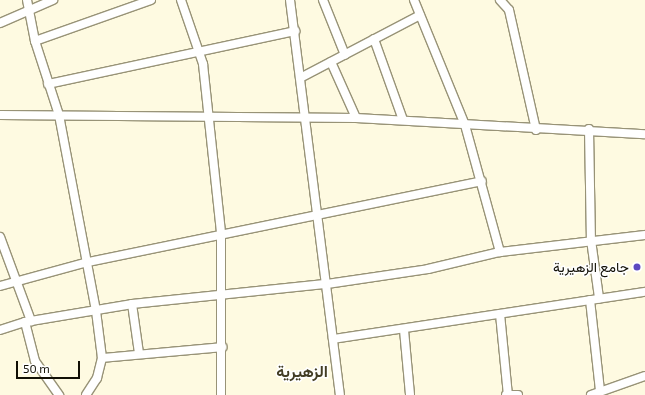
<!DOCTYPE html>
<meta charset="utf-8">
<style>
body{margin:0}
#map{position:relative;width:645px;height:395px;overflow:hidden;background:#fefae1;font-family:"Exo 2",Vazirmatn,sans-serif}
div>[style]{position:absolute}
.roads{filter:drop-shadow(1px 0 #989377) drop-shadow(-1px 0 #989377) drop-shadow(0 1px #989377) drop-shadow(0 -1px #989377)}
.street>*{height:8px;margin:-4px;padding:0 4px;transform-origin:4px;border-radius:4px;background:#fff}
.dots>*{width:11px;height:11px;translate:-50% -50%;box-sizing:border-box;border:2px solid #fff;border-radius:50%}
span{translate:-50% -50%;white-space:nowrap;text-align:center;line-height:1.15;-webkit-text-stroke:3px #fff;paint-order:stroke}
.poi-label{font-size:14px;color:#110f05}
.right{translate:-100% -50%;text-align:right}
.quarter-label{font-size:16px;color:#423d24;font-weight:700}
.scale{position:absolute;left:16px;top:361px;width:64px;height:18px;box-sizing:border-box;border:2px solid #110f05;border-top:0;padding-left:5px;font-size:12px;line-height:14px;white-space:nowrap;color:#110f05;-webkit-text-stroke:3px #fff;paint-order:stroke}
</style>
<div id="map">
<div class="roads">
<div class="street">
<div style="left:27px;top:0;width:42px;rotate:79deg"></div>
<div style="left:35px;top:41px;width:78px;rotate:72deg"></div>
<div style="left:59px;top:115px;width:199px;rotate:79.3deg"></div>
<div style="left:96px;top:311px;width:47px;rotate:82.7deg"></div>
<div style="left:102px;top:358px;width:21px;rotate:104deg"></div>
<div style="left:97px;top:378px;width:20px;rotate:123deg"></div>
<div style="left:181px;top:0;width:68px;rotate:71deg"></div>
<div style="left:203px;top:64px;width:170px;rotate:83.9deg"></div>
<div style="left:221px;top:233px;width:162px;rotate:90deg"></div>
<div style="left:290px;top:0;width:398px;rotate:82.8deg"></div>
<div style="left:323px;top:0;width:59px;rotate:68.2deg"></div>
<div style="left:414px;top:0;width:135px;rotate:67.8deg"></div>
<div style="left:465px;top:125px;width:132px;rotate:74.6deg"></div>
<div style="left:500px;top:0;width:13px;rotate:48deg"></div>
<div style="left:509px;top:10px;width:123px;rotate:77.3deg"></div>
<div style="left:0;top:23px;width:58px;rotate:-23.5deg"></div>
<div style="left:374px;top:39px;width:86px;rotate:70.3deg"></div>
<div style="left:35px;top:41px;width:123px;rotate:-19.5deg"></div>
<div style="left:331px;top:62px;width:61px;rotate:65.9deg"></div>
<div style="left:302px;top:77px;width:133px;rotate:-27.7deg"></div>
<div style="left:48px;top:84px;width:253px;rotate:-12.1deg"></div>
<div style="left:0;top:115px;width:356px;rotate:0.5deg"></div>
<div style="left:356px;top:118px;width:289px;rotate:3.2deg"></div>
<div style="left:589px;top:129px;width:111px;rotate:89deg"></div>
<div style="left:591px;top:240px;width:59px;rotate:82.1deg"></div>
<div style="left:0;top:237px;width:90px;rotate:69.7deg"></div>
<div style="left:0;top:286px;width:91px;rotate:-15.3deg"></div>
<div style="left:88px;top:262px;width:402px;rotate:-11.6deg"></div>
<div style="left:590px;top:300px;width:92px;rotate:83.7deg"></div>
<div style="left:132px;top:304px;width:49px;rotate:81.9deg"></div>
<div style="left:500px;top:314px;width:81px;rotate:84.4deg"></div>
<div style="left:25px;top:322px;width:40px;rotate:75.6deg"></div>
<div style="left:35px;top:361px;width:42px;rotate:54.8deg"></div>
<div style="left:0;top:330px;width:26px;rotate:-18deg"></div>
<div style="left:25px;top:322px;width:109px;rotate:-9.5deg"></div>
<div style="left:132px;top:304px;width:196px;rotate:-5.9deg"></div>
<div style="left:327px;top:284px;width:102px;rotate:-8.4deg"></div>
<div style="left:428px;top:269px;width:74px;rotate:-13.3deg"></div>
<div style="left:500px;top:252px;width:146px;rotate:-6.7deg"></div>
<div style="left:404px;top:330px;width:65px;rotate:84.7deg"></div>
<div style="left:333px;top:339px;width:316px;rotate:-8.6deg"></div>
<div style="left:102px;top:358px;width:121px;rotate:-5.2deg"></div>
<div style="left:506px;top:395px;width:12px"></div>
<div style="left:591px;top:395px;width:57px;rotate:-19.4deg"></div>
</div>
</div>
<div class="dots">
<div style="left:637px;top:267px;background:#5c48c0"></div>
</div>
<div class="poi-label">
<span class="right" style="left:629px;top:267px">جامع الزهيرية</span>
</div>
<div class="quarter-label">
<span style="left:302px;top:371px">الزهيرية</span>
</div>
<div class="scale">50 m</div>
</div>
